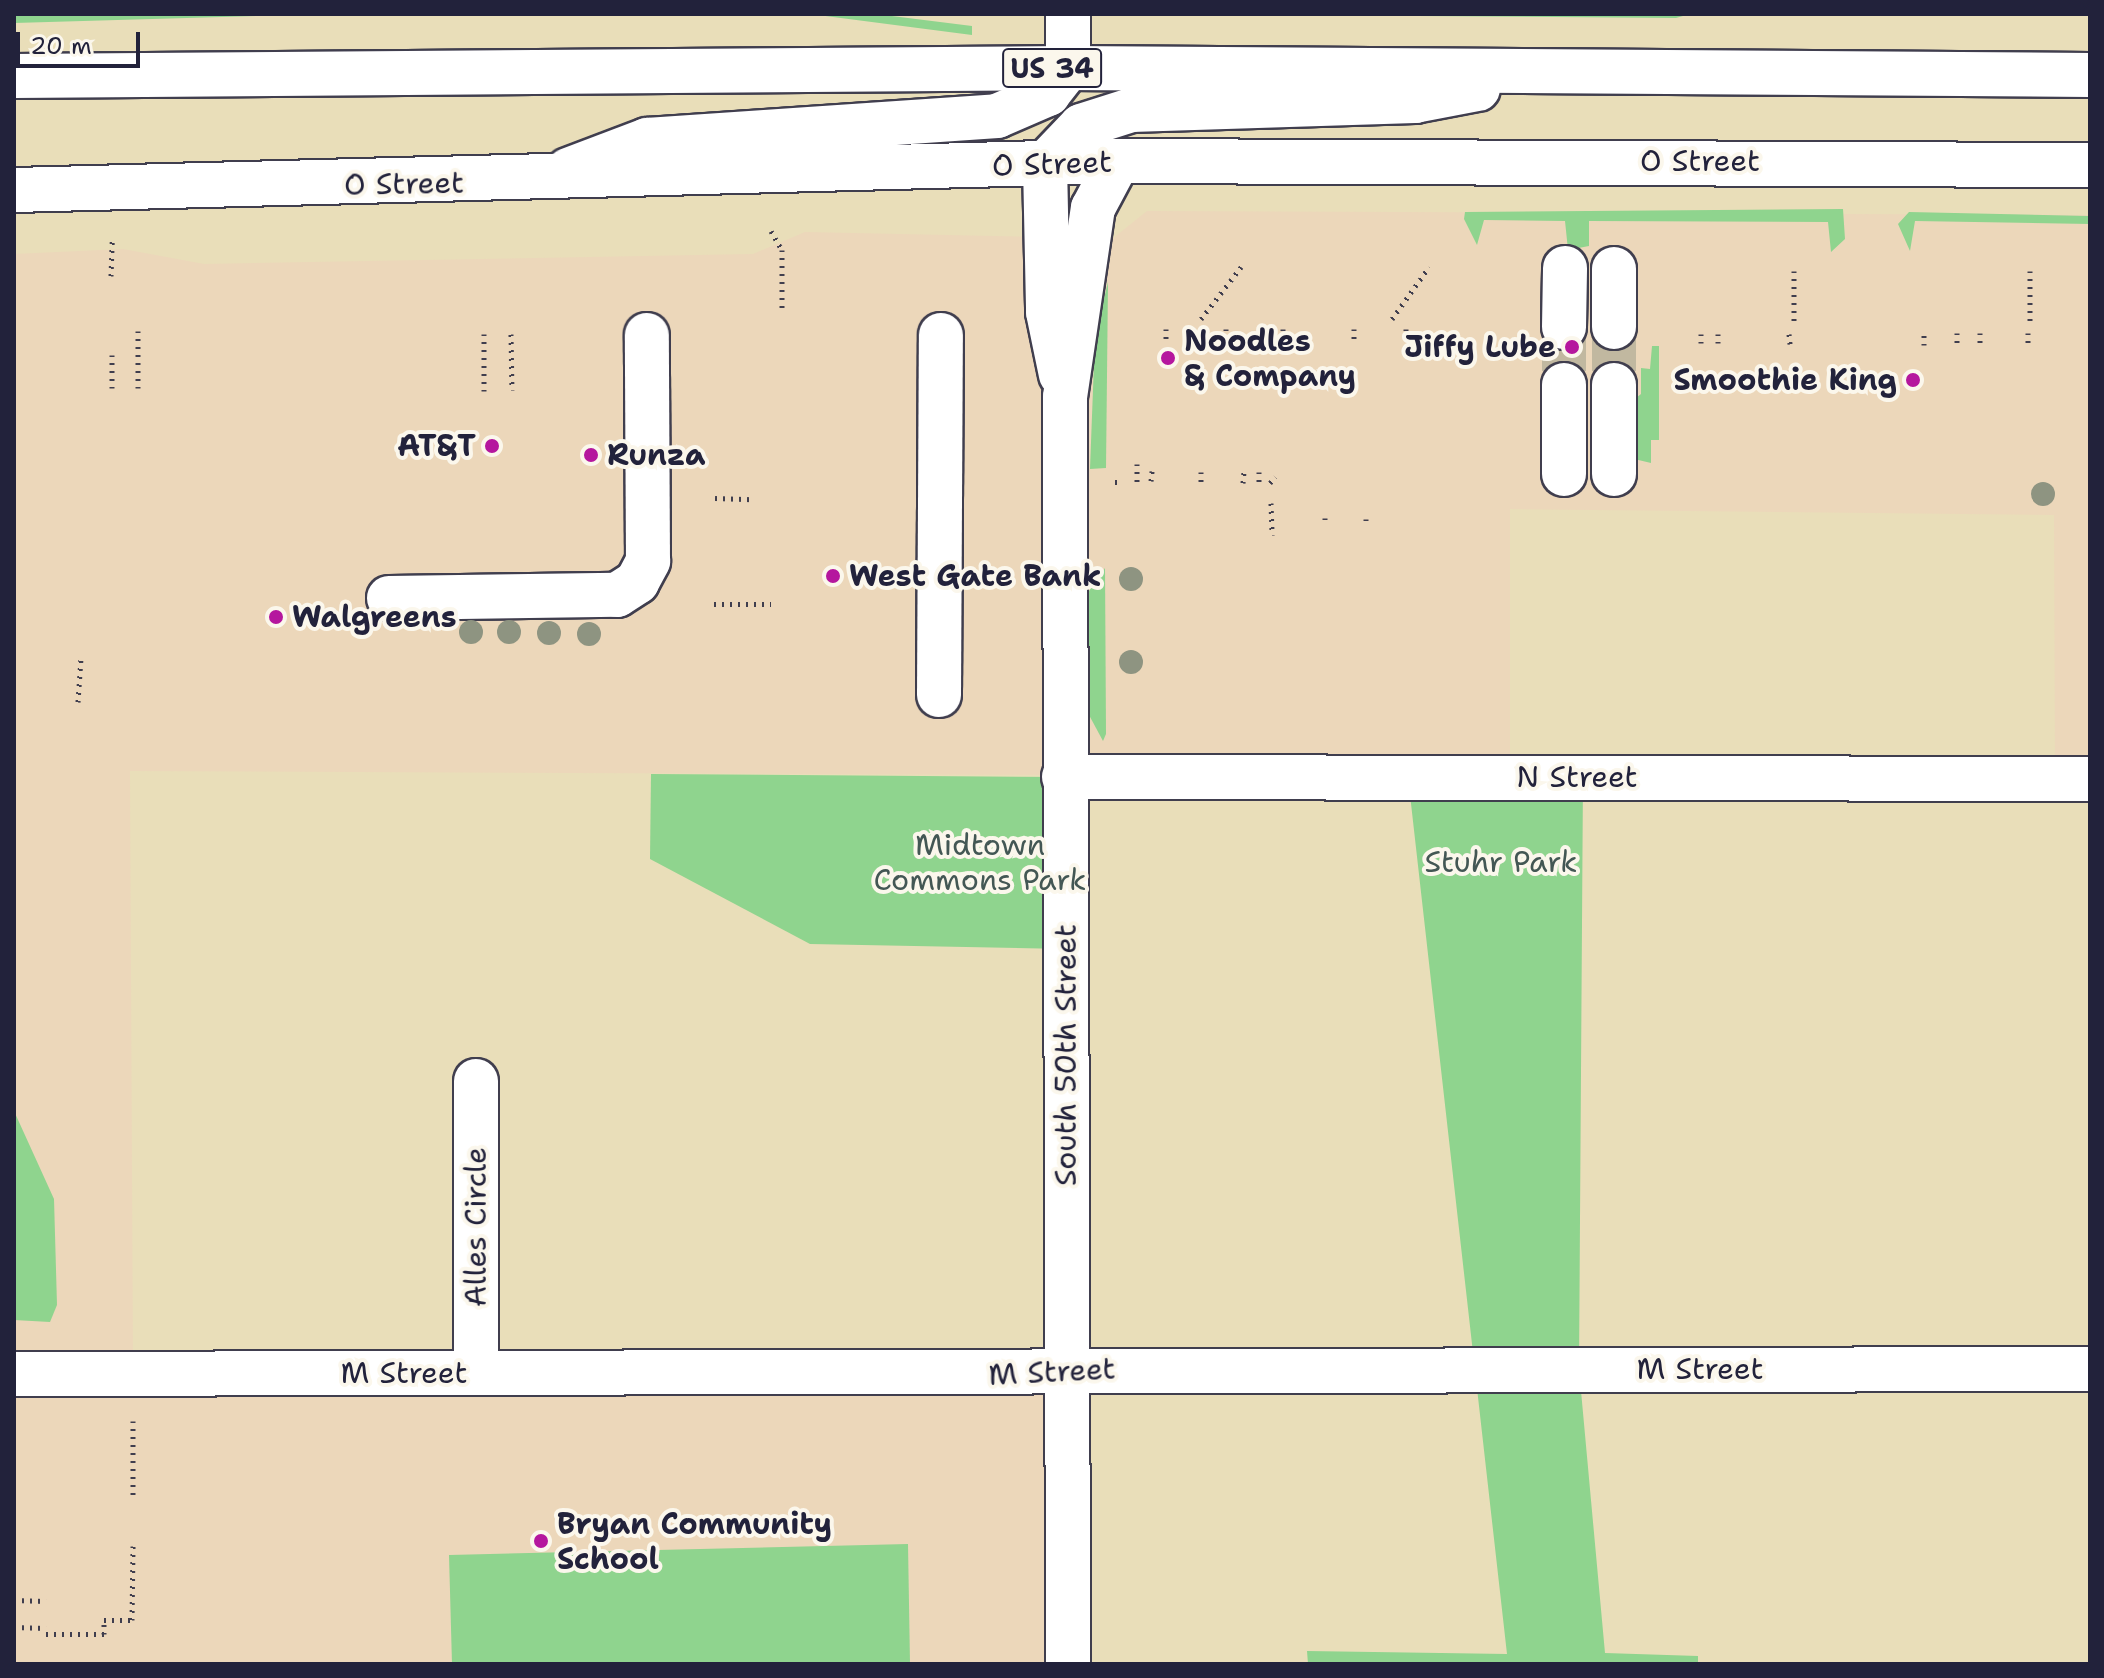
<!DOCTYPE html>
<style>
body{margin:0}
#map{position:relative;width:2104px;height:1678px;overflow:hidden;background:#e9deb9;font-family:"Shantell Sans",sans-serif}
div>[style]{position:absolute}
.built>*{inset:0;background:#ecd7ba}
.green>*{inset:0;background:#8fd48e}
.minor-tunnel>*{height:44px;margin-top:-22px;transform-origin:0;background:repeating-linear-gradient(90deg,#c1b8a0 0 44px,transparent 0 66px)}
.path>*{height:5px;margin-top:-2.5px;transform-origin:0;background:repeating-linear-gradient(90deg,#403e4e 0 2px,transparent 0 8px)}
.roads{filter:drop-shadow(2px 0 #403e4e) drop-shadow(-2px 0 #403e4e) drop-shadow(0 2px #403e4e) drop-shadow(0 -2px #403e4e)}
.minor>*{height:44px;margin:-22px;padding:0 22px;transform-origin:22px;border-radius:22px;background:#fff}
.major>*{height:44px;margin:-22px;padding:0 22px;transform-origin:22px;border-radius:22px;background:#fff}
.trees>*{width:24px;height:24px;margin:-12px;border-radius:50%;background:#8e9481}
.dots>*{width:22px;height:22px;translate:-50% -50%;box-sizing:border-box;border:4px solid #fbf7ec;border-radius:50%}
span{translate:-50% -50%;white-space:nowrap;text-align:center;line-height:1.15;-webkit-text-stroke:8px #fbf7ec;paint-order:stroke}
.shield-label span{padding:2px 6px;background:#fbf7ec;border:2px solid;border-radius:6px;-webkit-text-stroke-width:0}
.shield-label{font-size:28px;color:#22223b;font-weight:700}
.street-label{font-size:30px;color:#22223b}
.poi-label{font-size:30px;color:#22223b;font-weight:700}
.left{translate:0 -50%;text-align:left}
.right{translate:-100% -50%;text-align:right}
.park-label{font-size:30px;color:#435754}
.frame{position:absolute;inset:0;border:16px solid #22223b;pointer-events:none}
.scale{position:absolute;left:16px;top:32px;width:124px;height:36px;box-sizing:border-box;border:4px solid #22223b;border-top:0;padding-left:10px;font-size:24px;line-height:28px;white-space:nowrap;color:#22223b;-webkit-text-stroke:6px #fbf7ec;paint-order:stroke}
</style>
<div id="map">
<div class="built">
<div style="clip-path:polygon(1147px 211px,2090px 215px,2090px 779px,2055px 779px,2054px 515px,1510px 509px,1510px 777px,130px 771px,133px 1373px,1067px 1372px,1068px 1664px,14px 1664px,14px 254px,123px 249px,204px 264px,753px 254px,805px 232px,1046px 237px,1086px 260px)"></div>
</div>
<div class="green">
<div style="clip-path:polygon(14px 14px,322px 14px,14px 23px)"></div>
<div style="clip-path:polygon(439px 14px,876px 14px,972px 26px,972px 35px,810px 14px)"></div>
<div style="clip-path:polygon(1147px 14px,1690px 14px,1676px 18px)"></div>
<div style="clip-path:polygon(1843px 209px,1845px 239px,1831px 252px,1828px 222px,1589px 221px,1589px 246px,1568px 250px,1565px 221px,1484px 220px,1477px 245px,1464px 219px,1465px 212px)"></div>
<div style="clip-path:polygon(1909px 212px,2090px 216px,2090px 224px,1915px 221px,1910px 251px,1898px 224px)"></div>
<div style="clip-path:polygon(1108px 282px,1106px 468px,1090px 469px,1095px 336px)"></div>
<div style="clip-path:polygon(1652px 346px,1659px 346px,1659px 440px,1651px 440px,1651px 463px,1630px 458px,1631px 402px,1641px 394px,1641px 368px,1650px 369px)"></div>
<div style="clip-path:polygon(1105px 568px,1106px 734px,1103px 741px,1089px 715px,1089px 591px)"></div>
<div style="clip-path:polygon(651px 774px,1064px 777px,1065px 949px,810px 944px,650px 859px)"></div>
<div style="clip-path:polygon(1408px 777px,1583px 777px,1579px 1369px,1605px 1653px,1698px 1656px,1698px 1664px,1308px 1664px,1307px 1651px,1507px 1654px)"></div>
<div style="clip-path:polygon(14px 1111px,54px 1199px,57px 1305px,50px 1322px,14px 1320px)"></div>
<div style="clip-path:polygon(908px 1544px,910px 1664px,452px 1664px,449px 1555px)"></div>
</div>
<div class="minor-tunnel">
<div style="left:1564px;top:327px;width:58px;rotate:90deg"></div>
<div style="left:1614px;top:327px;width:58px;rotate:90deg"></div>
</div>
<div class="path">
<div style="left:771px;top:231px;width:22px;rotate:60deg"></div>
<div style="left:782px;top:250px;width:59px;rotate:90deg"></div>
<div style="left:1794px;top:271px;width:54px;rotate:90deg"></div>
<div style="left:2030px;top:271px;width:53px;rotate:90deg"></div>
<div style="left:111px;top:276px;width:36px;rotate:-88deg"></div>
<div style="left:1201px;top:319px;width:66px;rotate:-52.4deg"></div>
<div style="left:1392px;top:319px;width:64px;rotate:-54.6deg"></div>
<div style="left:1166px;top:329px;width:11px;rotate:90deg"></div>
<div style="left:1226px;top:329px;width:11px;rotate:90deg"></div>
<div style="left:1283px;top:329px;width:11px;rotate:90deg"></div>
<div style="left:1354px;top:329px;width:12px;rotate:90deg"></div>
<div style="left:1406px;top:329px;width:13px;rotate:90deg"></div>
<div style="left:138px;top:331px;width:57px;rotate:90deg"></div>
<div style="left:1957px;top:333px;width:12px;rotate:90deg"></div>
<div style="left:1980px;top:333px;width:12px;rotate:90deg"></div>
<div style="left:2028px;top:333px;width:12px;rotate:90deg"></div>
<div style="left:484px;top:334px;width:57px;rotate:90deg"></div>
<div style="left:511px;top:334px;width:56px;rotate:89deg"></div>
<div style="left:1701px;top:334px;width:9px;rotate:90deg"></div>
<div style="left:1718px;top:334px;width:9px;rotate:90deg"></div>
<div style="left:1789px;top:334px;width:10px;rotate:84deg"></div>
<div style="left:1924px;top:345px;width:11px;rotate:-90deg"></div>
<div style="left:112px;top:355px;width:33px;rotate:90deg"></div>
<div style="left:1137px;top:464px;width:18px;rotate:90deg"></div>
<div style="left:1201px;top:472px;width:11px;rotate:90deg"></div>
<div style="left:1259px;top:472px;width:11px;rotate:90deg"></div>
<div style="left:1151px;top:481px;width:10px;rotate:-84deg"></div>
<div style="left:1115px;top:482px;width:5px"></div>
<div style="left:1243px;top:483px;width:11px;rotate:-85deg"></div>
<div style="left:1270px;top:483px;width:8px;rotate:-50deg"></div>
<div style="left:715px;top:498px;width:37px;rotate:2deg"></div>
<div style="left:1271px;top:503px;width:32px;rotate:88deg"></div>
<div style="left:1325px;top:518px;width:4px;rotate:90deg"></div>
<div style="left:1366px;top:519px;width:3px;rotate:90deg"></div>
<div style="left:714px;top:604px;width:57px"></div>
<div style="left:78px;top:702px;width:44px;rotate:-86.1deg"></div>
<div style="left:133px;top:1421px;width:78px;rotate:90deg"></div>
<div style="left:14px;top:1600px;width:32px;rotate:2deg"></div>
<div style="left:14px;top:1627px;width:32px;rotate:2deg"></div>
<div style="left:46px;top:1634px;width:58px"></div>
<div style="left:104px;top:1634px;width:14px;rotate:-90deg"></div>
<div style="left:104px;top:1620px;width:28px"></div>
<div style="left:132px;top:1620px;width:74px;rotate:-89.2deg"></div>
</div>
<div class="roads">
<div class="minor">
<div style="left:1068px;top:68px;width:54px;rotate:-90deg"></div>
<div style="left:1045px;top:164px;width:148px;rotate:88.8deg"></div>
<div style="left:1048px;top:312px;width:64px;rotate:78.3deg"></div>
<div style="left:1614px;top:269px;width:58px;rotate:90deg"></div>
<div style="left:1564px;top:327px;width:59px;rotate:-89deg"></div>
<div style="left:1564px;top:385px;width:89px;rotate:90deg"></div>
<div style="left:1614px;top:385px;width:89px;rotate:90deg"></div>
<div style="left:389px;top:598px;width:228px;rotate:-0.8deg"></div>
<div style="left:617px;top:595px;width:24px;rotate:-33deg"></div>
<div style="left:637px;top:582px;width:24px;rotate:-62deg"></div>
<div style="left:648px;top:561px;width:226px;rotate:-90.3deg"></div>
<div style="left:939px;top:695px;width:360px;rotate:-89.7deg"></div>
<div style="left:1064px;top:777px;width:1026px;rotate:0.11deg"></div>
<div style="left:476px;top:1373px;width:292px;rotate:-90deg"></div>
<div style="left:14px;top:1374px;width:2076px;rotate:-0.14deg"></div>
<div style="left:1068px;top:1664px;width:1267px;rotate:-90.14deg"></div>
<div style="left:1065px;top:397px;width:191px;rotate:-81.6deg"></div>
<div style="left:1093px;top:208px;width:53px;rotate:-62deg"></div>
</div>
<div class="major">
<div style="left:14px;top:76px;width:1054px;rotate:-0.43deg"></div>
<div style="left:1068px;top:68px;width:1022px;rotate:0.39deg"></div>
<div style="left:1045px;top:164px;width:52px;rotate:-46.5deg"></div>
<div style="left:1081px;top:126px;width:52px;rotate:-17.7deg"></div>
<div style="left:1131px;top:110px;width:284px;rotate:-1.8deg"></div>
<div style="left:1415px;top:101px;width:64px;rotate:-10.8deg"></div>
<div style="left:568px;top:170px;width:85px;rotate:-20.8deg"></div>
<div style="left:647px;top:140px;width:351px;rotate:-3.9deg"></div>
<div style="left:997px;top:116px;width:56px;rotate:-23.3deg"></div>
<div style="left:1048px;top:94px;width:33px;rotate:-52deg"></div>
<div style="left:14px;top:190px;width:1104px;rotate:-1.5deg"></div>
<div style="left:1118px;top:161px;width:972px;rotate:0.24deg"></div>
</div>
</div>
<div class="trees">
<div style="left:2043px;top:494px"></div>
<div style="left:1131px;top:579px"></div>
<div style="left:471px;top:632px"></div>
<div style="left:509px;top:632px"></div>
<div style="left:549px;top:633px"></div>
<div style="left:589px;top:634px"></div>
<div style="left:1131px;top:662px"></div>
</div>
<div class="dots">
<div style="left:1572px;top:347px;background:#b5179e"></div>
<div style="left:1168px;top:358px;background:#b5179e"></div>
<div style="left:1913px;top:380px;background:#b5179e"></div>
<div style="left:492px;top:446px;background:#b5179e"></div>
<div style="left:591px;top:455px;background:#b5179e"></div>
<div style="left:833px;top:576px;background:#b5179e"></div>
<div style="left:276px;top:617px;background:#b5179e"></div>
<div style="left:541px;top:1541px;background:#b5179e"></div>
</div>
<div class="shield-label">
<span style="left:1052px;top:68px">US 34</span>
</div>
<div class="street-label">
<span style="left:1700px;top:161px">O Street</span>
<span style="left:1052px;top:164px;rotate:-2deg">O Street</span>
<span style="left:404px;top:184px;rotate:-1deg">O Street</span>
<span style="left:1577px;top:777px">N Street</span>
<span style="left:1066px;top:1055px;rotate:-90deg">South 50th Street</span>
<span style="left:476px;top:1227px;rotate:-90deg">Alles Circle</span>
<span style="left:1700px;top:1369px">M Street</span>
<span style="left:1052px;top:1372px;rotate:-3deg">M Street</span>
<span style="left:404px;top:1373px">M Street</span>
</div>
<div class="poi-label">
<span class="left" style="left:1184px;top:358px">Noodles<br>&amp; Company</span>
<span class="right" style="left:1556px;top:347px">Jiffy Lube</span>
<span class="right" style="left:1897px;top:380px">Smoothie King</span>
<span class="right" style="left:476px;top:446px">AT&amp;T</span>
<span class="left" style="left:607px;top:455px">Runza</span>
<span class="left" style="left:849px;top:576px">West Gate Bank</span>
<span class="left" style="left:292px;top:617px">Walgreens</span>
<span class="left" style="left:557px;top:1541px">Bryan Community<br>School</span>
</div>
<div class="park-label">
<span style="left:980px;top:862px">Midtown<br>Commons Park</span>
<span style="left:1501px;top:862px">Stuhr Park</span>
</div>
<div class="frame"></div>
<div class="scale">20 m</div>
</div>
